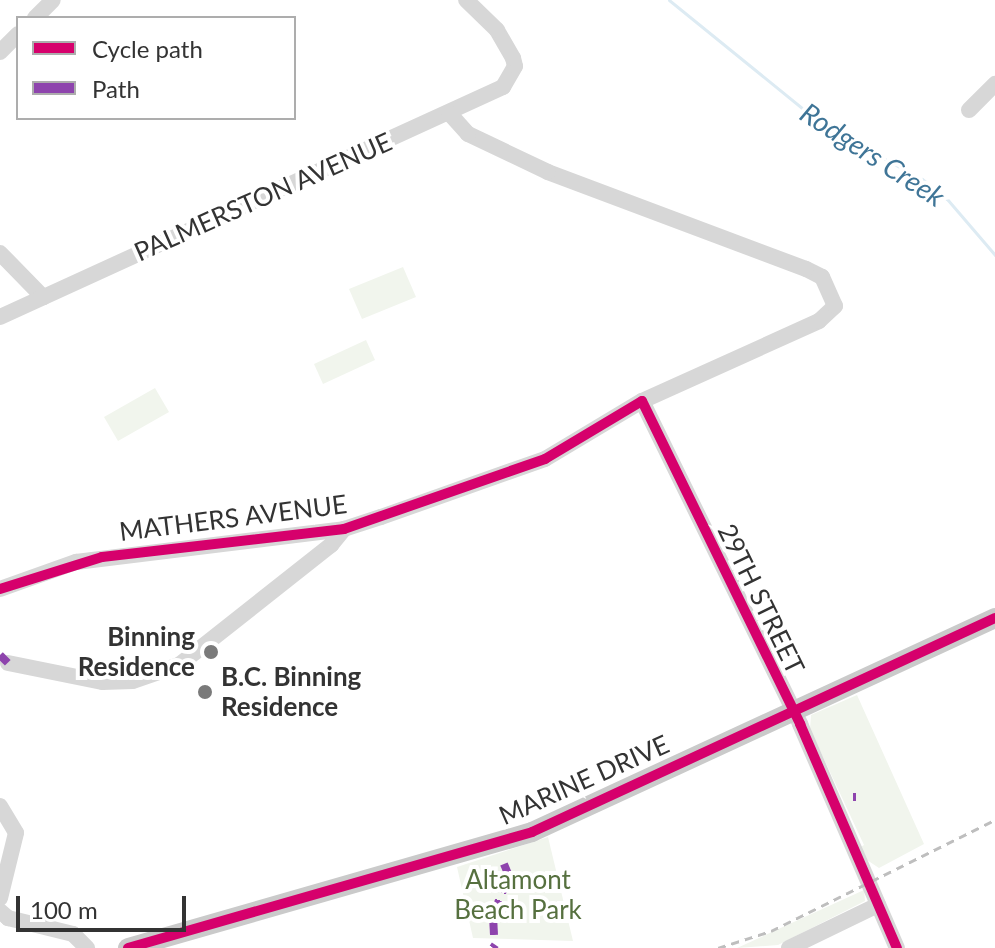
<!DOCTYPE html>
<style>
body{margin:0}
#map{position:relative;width:995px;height:948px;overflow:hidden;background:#fff;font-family:Lato,sans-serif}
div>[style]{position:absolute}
.green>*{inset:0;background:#f1f5ed}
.stream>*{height:3px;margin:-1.5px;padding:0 1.5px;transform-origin:1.5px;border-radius:1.5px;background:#ddebf3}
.minor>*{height:16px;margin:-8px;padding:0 8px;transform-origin:8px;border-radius:8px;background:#d7d7d7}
.major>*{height:20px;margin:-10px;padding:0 10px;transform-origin:10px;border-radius:10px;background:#cacaca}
.rail>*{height:3px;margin-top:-1.5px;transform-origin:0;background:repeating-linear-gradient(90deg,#bebebe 0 8px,transparent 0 14px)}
.quiet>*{height:8px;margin-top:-4px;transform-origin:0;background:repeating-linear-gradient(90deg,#8e44ad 0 16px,transparent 0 24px)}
.cycleway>*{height:10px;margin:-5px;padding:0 5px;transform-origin:5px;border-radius:5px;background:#d6006c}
.dots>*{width:22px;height:22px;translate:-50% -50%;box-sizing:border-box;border:4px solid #fff;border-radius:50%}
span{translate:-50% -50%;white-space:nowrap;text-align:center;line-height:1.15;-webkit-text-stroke:8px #fff;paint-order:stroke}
.street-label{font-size:26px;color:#333}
.poi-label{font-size:26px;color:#333;font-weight:700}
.right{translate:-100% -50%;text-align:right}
.left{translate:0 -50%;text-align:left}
.park-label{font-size:26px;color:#56703f}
.water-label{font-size:28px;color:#3f7597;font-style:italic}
.legend{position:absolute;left:16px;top:16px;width:280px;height:104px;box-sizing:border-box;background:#fff;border:2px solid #adadad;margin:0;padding:10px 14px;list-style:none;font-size:24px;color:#333}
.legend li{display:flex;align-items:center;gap:16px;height:40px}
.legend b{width:40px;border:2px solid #adadad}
.scale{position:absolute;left:16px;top:896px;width:170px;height:36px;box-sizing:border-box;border:4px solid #333;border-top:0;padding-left:10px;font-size:24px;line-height:28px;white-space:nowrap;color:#333;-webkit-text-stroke:6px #fff;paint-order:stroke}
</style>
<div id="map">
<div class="green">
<div style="clip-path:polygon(403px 267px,416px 297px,362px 319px,349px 289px)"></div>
<div style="clip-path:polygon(366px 340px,375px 360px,323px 384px,314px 364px)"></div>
<div style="clip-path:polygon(155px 388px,169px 412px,118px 441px,104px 417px)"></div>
<div style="clip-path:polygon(857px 695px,924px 844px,879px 868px,864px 858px,859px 848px,864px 845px,810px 729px,811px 715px)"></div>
<div style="clip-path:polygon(548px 837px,573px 941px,473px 938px,457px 867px)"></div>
<div style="clip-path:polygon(864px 890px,865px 901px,778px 945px,737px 948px)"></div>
</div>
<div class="stream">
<div style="left:669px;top:0;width:201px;rotate:39.1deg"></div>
<div style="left:825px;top:127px;width:110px;rotate:28.2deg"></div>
<div style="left:922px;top:179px;width:32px;rotate:39deg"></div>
<div style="left:947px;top:199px;width:74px;rotate:49.4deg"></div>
</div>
<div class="minor">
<div style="left:35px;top:18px;width:25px;rotate:-45deg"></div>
<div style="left:0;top:52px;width:25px;rotate:-45deg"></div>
<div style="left:969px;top:110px;width:37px;rotate:-45deg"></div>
<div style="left:0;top:253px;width:62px;rotate:45.7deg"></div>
<div style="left:0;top:317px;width:553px;rotate:-24.57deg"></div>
<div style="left:503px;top:87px;width:24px;rotate:-60deg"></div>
<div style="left:515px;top:66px;width:8px;rotate:-104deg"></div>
<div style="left:513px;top:58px;width:32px;rotate:-120deg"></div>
<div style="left:497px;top:30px;width:43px;rotate:-135.9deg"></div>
<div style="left:642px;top:401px;width:360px;rotate:63.9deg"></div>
<div style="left:800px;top:724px;width:244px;rotate:66.6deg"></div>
<div style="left:0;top:589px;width:81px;rotate:-19.6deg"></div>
<div style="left:76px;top:562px;width:270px;rotate:-7deg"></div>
<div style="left:344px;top:529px;width:39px;rotate:-18deg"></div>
<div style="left:381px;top:517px;width:174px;rotate:-19.5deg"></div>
<div style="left:545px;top:459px;width:113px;rotate:-30.9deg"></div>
<div style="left:642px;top:401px;width:194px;rotate:-24.3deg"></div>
<div style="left:819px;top:321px;width:22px;rotate:-43deg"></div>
<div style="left:835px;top:306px;width:32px;rotate:-114deg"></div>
<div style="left:822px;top:277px;width:18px;rotate:-153deg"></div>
<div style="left:806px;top:269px;width:276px;rotate:-159.4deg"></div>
<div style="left:548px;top:172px;width:89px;rotate:-154.6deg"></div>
<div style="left:468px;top:134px;width:28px;rotate:-132deg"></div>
<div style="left:8px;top:663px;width:96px;rotate:11.4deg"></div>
<div style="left:102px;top:682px;width:31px;rotate:-2deg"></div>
<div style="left:133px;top:681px;width:49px;rotate:-19.2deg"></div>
<div style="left:179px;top:665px;width:194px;rotate:-38.3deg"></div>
<div style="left:331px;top:545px;width:21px;rotate:-51deg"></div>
<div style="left:0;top:806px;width:31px;rotate:59deg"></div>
<div style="left:16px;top:833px;width:67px;rotate:103.8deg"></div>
<div style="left:0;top:911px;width:11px;rotate:41deg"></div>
<div style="left:8px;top:918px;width:67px;rotate:13.8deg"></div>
<div style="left:73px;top:934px;width:20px;rotate:45deg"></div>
<div style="left:789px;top:948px;width:99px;rotate:-25.8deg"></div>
</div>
<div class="major">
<div style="left:128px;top:948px;width:420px;rotate:-16deg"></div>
<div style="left:532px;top:832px;width:510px;rotate:-24.81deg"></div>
</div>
<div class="rail">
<div style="left:718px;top:948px;width:56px;rotate:-17.8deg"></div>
<div style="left:771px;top:931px;width:250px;rotate:-26.4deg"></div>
</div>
<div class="quiet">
<div style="left:0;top:655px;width:11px;rotate:45deg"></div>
<div style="left:853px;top:797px;width:3px"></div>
<div style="left:494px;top:935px;width:20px;rotate:-93deg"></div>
<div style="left:493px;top:915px;width:42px;rotate:-67.7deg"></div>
<div style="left:509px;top:876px;width:13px;rotate:-113deg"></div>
<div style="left:493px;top:948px;width:4px;rotate:-56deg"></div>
</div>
<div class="cycleway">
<div style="left:0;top:589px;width:107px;rotate:-17.4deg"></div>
<div style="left:102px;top:557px;width:244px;rotate:-6.6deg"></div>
<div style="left:344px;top:529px;width:213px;rotate:-19.2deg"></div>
<div style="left:545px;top:459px;width:113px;rotate:-30.9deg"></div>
<div style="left:642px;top:401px;width:360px;rotate:63.9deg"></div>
<div style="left:800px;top:724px;width:244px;rotate:66.6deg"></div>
<div style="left:128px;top:948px;width:420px;rotate:-16deg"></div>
<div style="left:532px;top:832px;width:510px;rotate:-24.81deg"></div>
</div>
<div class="dots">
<div style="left:211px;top:652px;background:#7a7a7a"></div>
<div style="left:205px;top:692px;background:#7a7a7a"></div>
</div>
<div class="street-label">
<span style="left:263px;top:197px;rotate:-24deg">PALMERSTON AVENUE</span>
<span style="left:233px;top:518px;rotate:-7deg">MATHERS AVENUE</span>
<span style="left:761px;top:599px;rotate:64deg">29TH STREET</span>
<span style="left:584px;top:780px;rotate:-24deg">MARINE DRIVE</span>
</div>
<div class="poi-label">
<span class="right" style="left:195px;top:652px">Binning<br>Residence</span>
<span class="left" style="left:221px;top:692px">B.C. Binning<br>Residence</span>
</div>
<div class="park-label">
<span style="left:518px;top:895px">Altamont<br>Beach Park</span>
</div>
<div class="water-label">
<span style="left:873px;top:154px;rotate:33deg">Rodgers Creek</span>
</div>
<ul class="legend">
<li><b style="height:10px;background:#d6006c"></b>Cycle path</li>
<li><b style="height:10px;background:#8e44ad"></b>Path</li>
</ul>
<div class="scale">100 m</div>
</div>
